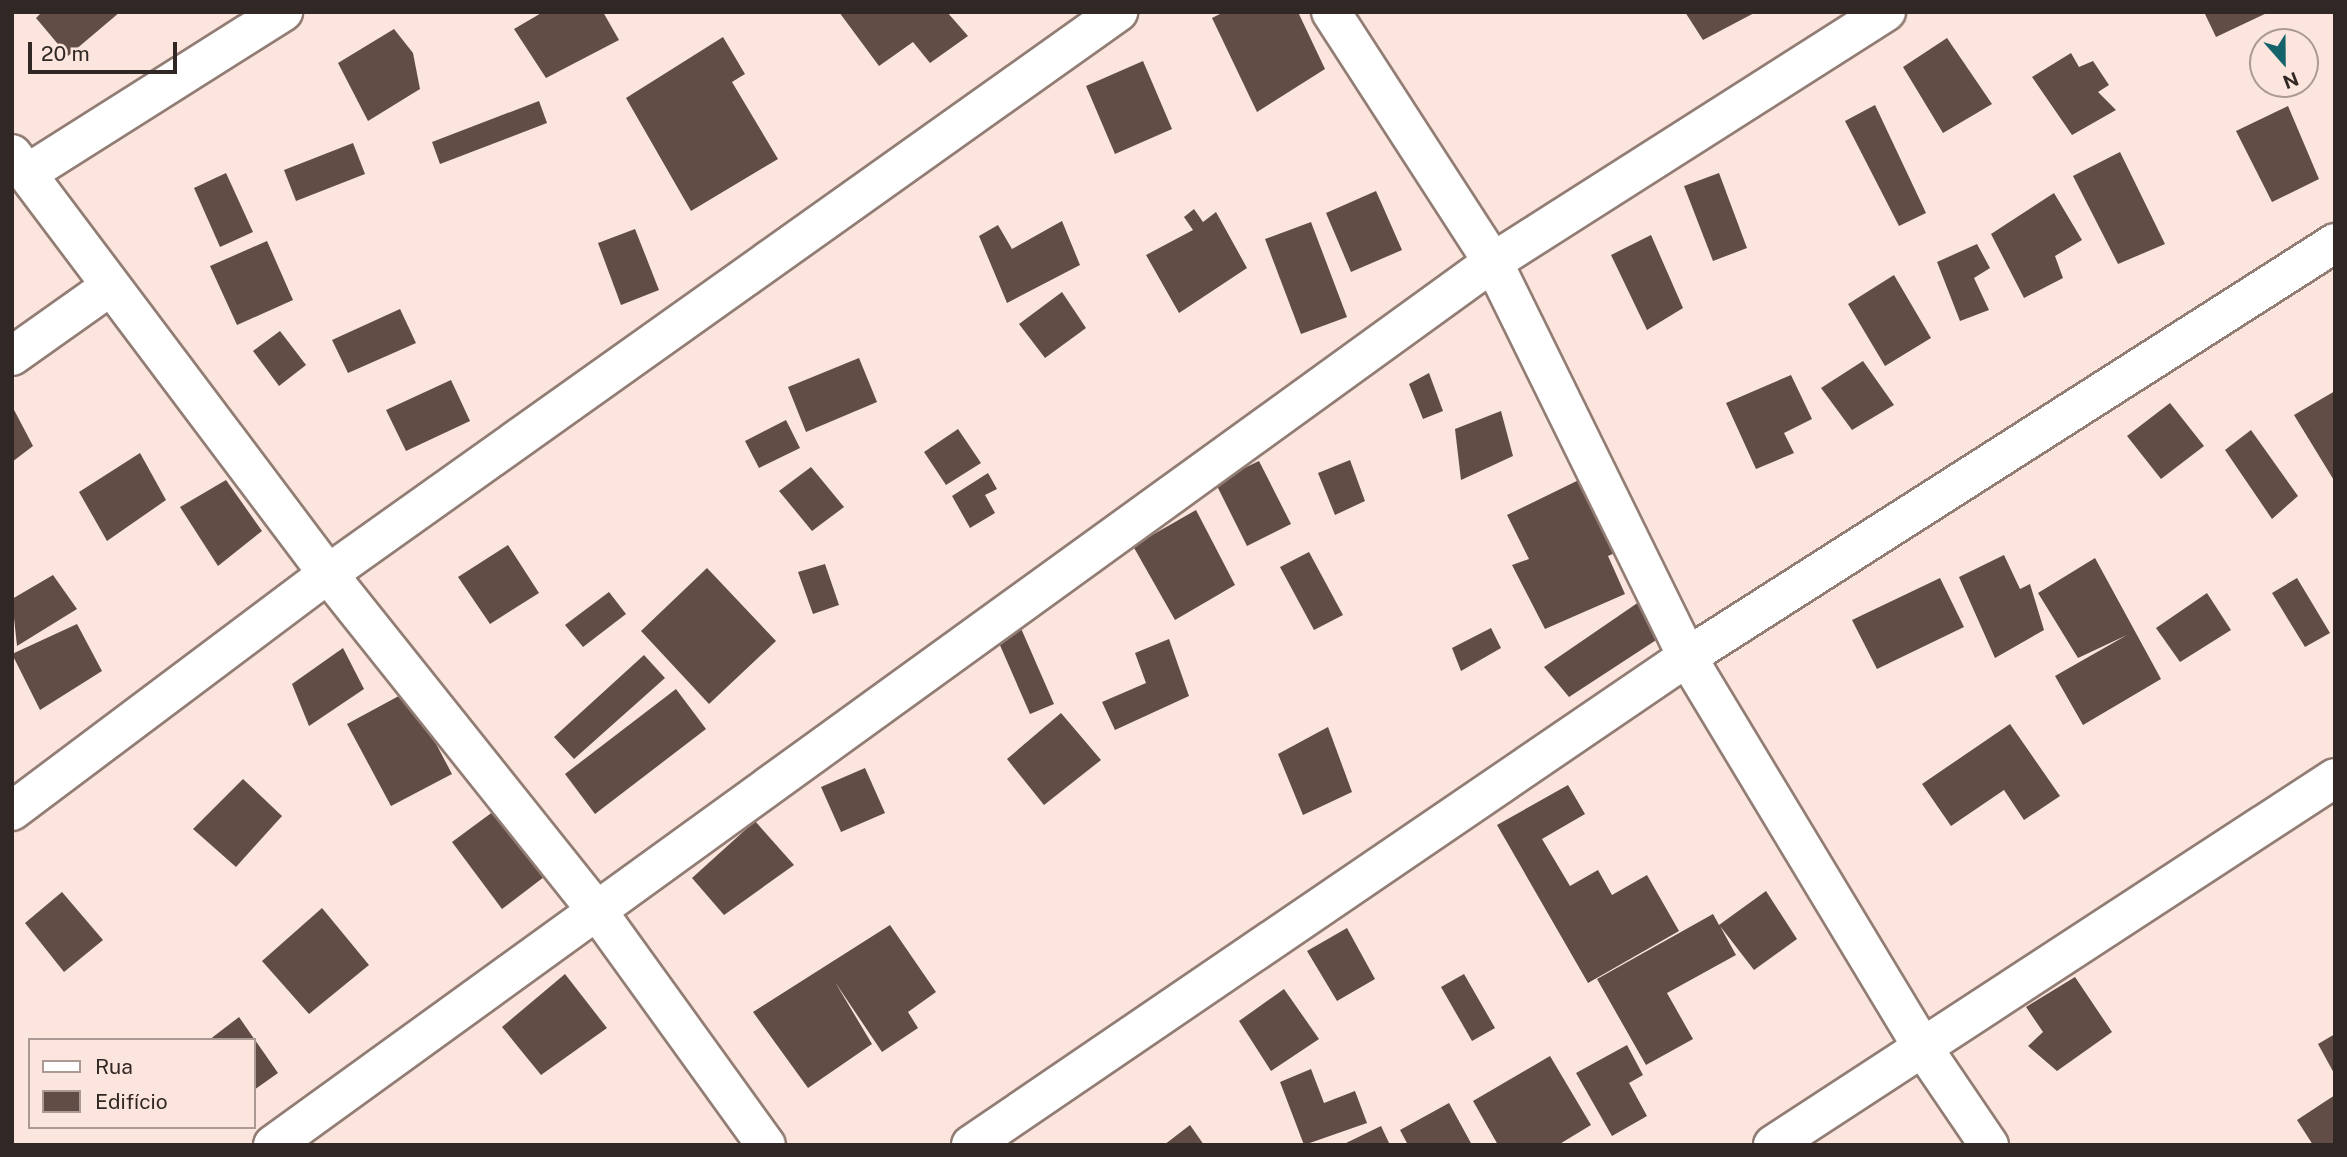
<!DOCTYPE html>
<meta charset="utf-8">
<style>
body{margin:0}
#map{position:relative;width:2347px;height:1157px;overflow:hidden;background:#fce5dc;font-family:"Public Sans",sans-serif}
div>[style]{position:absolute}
.building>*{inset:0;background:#614d46}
.roads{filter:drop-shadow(2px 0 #927d75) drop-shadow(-2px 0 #927d75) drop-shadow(0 2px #927d75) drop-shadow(0 -2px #927d75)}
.minor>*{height:38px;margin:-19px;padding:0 19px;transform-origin:19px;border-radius:19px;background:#fff}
span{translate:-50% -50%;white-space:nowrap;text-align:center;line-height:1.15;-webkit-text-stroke:7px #fce5dc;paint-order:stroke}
.frame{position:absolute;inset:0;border:14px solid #312825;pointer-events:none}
.legend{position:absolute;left:28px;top:1038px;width:228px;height:91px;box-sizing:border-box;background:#fce5dc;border:2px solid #ab9993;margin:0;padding:9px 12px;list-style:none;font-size:21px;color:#312825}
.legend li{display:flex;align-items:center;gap:14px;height:35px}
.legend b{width:35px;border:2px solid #ab9993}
.north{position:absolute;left:2249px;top:28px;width:70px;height:70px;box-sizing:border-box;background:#fce5dc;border:2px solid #ab9993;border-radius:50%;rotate:159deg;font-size:19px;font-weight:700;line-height:28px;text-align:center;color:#312825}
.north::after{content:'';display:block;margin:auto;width:24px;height:32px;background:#14636a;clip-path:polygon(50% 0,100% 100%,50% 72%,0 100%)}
.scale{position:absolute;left:28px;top:42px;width:149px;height:32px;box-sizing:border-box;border:4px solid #312825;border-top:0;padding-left:9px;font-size:21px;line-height:24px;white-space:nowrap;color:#312825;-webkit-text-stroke:5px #fce5dc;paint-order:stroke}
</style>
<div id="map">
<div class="building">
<div style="clip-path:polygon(42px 12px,120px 12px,68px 56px,36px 18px)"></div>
<div style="clip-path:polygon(543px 12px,603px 12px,619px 40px,546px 78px,514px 29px)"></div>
<div style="clip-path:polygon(839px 12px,947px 12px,968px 36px,930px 63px,913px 42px,879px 66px)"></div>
<div style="clip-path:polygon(1224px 12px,1298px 12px,1325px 69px,1257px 112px,1212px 18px)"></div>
<div style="clip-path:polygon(1685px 12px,1756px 12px,1703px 40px)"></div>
<div style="clip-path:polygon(2204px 12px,2269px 12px,2216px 37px)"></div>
<div style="clip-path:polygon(394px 29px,413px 53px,420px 89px,368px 121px,338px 63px)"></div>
<div style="clip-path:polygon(723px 37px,745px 74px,732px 82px,778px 159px,691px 211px,626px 98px)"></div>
<div style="clip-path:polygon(1947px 38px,1992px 104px,1943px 133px,1903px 67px)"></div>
<div style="clip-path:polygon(2071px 53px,2079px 67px,2093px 61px,2109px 85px,2098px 92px,2116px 110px,2072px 135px,2032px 77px)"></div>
<div style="clip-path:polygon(1143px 61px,1172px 129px,1115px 154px,1086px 86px)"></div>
<div style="clip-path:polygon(539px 101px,547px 123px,440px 164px,432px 142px)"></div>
<div style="clip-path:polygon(1875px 105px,1926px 213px,1899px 226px,1845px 121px)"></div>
<div style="clip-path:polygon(2288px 106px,2319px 179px,2272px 202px,2236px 131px)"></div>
<div style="clip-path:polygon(353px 143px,365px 174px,296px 201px,284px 170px)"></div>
<div style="clip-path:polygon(2120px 152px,2165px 244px,2118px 264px,2073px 176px)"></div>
<div style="clip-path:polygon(226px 173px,253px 232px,220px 247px,194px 188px)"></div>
<div style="clip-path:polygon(1719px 173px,1747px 248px,1713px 261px,1684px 186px)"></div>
<div style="clip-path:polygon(1376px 191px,1402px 250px,1351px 272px,1326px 213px)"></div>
<div style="clip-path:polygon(2054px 193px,2082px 240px,2055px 256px,2063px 278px,2024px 298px,1991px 234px)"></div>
<div style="clip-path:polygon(1194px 209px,1203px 222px,1216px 212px,1247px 268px,1179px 313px,1146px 255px,1193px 230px,1184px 217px)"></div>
<div style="clip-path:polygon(1062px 221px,1080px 265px,1007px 303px,979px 236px,998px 225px,1012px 249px)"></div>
<div style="clip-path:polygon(1311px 222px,1347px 317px,1301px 334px,1265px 239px)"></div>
<div style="clip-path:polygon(635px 229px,659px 290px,621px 305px,598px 243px)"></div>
<div style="clip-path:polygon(1651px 235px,1683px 308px,1647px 330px,1611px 255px)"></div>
<div style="clip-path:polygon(267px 241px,293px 300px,237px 325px,210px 266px)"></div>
<div style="clip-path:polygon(1977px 244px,1990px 268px,1974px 278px,1989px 310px,1960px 321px,1937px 262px)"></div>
<div style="clip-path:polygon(1894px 275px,1931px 338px,1885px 366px,1848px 304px)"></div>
<div style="clip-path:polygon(1062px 292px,1086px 328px,1045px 358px,1019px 324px)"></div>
<div style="clip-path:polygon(400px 309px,416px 343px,348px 373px,332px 340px)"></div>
<div style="clip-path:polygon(280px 331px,306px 365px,279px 386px,253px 351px)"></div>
<div style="clip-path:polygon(859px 358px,877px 402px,806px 432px,788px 387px)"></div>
<div style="clip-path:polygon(1863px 361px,1894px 405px,1852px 430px,1821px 388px)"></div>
<div style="clip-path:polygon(1429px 373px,1443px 411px,1423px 419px,1409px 384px)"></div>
<div style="clip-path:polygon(1791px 375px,1812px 419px,1784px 433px,1794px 453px,1756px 469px,1726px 403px)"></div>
<div style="clip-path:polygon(451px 380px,470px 421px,406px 451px,386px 410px)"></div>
<div style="clip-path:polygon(2335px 391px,2335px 482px,2294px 415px)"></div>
<div style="clip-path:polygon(2170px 403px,2204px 446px,2161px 479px,2127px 436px)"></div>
<div style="clip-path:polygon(12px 406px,33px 446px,12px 462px)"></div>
<div style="clip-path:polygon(1501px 411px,1513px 456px,1461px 480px,1455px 429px)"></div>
<div style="clip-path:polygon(786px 420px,800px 448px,759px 468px,745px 441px)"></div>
<div style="clip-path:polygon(958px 429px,981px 463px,946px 485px,924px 452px)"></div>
<div style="clip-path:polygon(2251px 430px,2298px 496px,2272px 519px,2225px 450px)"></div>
<div style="clip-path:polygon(140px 453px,166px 500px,107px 541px,79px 492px)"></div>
<div style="clip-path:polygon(1350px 460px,1365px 501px,1335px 515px,1318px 473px)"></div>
<div style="clip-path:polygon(1259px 461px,1291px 524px,1247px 546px,1215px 482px)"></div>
<div style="clip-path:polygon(811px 467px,844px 507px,812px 531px,779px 491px)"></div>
<div style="clip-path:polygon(988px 473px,997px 489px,985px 495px,995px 513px,970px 528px,952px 496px)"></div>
<div style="clip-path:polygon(1589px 475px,1626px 548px,1608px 556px,1625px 594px,1545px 629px,1512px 565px,1529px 559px,1507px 515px)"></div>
<div style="clip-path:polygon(226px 480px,262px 531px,218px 566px,180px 507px)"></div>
<div style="clip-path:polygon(1196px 510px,1235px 585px,1175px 620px,1133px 546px)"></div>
<div style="clip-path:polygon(508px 545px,539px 593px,490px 624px,458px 577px)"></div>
<div style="clip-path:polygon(1309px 552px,1343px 615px,1314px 630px,1280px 567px)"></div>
<div style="clip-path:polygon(2004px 555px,2020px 589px,2030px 584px,2044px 630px,1995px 658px,1959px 577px)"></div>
<div style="clip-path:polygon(2095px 558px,2161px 679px,2083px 725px,2055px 676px,2127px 635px,2078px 658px,2038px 593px)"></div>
<div style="clip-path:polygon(825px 564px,839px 605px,813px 614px,798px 572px)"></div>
<div style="clip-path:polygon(707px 568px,776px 641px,709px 704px,641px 631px)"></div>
<div style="clip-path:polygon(53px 575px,77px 609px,17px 646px,12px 599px)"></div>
<div style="clip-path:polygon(1940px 578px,1964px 627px,1877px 669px,1852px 620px)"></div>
<div style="clip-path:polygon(2297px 578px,2330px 633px,2305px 647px,2272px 593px)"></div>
<div style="clip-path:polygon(609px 592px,626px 614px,583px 647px,565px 625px)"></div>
<div style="clip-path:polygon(1652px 593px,1670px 631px,1569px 697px,1544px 667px)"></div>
<div style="clip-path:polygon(2207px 593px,2231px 630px,2180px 662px,2156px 628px)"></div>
<div style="clip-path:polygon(1016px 617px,1054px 704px,1030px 714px,992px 627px)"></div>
<div style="clip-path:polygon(77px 624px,102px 671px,40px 710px,12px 654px)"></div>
<div style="clip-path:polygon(1491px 628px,1501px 648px,1461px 671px,1452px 648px)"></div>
<div style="clip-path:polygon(1169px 639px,1189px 696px,1115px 730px,1102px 702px,1146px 683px,1135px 653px)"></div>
<div style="clip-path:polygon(343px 648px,364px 689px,309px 726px,292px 684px)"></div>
<div style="clip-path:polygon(644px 655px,665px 678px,574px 759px,554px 737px)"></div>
<div style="clip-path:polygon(676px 689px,706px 729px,595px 814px,565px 774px)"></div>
<div style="clip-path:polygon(408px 691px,452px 774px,391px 806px,347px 724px)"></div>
<div style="clip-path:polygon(1061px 713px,1101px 760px,1044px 805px,1007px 759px)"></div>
<div style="clip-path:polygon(2010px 724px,2060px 796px,2024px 820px,2004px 790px,1951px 826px,1922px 784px)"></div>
<div style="clip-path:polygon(1328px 727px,1352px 792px,1303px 815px,1278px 754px)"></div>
<div style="clip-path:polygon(865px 768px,885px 813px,841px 832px,821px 787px)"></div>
<div style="clip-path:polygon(243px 779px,282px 816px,236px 867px,193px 829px)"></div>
<div style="clip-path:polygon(1568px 785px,1585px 814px,1542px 839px,1570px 886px,1598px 870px,1612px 895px,1647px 875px,1679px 931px,1588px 983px,1497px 825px)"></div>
<div style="clip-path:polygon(494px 811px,544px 877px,502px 909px,452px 842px)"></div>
<div style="clip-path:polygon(755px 821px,794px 865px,724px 915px,692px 878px)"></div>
<div style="clip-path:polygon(1766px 891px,1797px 939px,1754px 970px,1720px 926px,1736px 955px,1667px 993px,1693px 1039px,1646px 1065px,1597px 979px,1713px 914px,1719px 925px)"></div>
<div style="clip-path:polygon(62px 892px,103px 940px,64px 972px,25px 923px)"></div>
<div style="clip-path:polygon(322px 908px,369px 965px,309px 1014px,262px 961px)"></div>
<div style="clip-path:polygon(890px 925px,936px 992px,908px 1012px,918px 1028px,882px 1052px,835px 982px,872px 1044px,808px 1088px,753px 1012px)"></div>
<div style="clip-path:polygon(1347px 928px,1375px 979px,1337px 1001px,1307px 951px)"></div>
<div style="clip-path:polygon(565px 974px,607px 1028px,541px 1075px,502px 1027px)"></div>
<div style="clip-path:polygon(1464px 974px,1495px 1028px,1472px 1041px,1441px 987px)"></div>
<div style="clip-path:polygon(2075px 977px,2112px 1032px,2057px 1071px,2028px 1046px,2043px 1032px,2026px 1007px)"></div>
<div style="clip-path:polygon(1284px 989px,1319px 1039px,1271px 1071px,1239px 1021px)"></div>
<div style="clip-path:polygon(239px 1017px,278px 1073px,254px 1090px,254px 1040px,209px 1040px)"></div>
<div style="clip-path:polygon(2335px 1034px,2335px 1075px,2318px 1044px)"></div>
<div style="clip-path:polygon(1627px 1045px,1643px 1075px,1629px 1083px,1647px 1116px,1612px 1136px,1576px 1073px)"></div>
<div style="clip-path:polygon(1550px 1056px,1591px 1125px,1558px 1145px,1498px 1145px,1473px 1101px)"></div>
<div style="clip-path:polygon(1311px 1069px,1324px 1103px,1355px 1091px,1367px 1123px,1304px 1145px,1280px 1082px)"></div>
<div style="clip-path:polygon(2335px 1095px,2335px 1145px,2313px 1145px,2297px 1120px)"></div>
<div style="clip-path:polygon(1449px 1103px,1472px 1145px,1408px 1145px,1400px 1130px)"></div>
<div style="clip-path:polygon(1190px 1125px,1204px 1145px,1164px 1145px)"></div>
<div style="clip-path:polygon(1381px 1126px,1390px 1145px,1342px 1145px)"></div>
</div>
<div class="roads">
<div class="minor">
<div style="left:1331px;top:12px;width:298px;rotate:57.1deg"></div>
<div style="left:1493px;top:262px;width:440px;rotate:63.8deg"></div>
<div style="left:1687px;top:657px;width:453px;rotate:58.9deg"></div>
<div style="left:1921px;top:1045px;width:121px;rotate:55.8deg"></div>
<div style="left:12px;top:154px;width:526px;rotate:53.04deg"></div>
<div style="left:328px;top:574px;width:428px;rotate:51.4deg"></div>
<div style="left:595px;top:908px;width:292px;rotate:54.2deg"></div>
<div style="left:28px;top:173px;width:302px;rotate:-32.3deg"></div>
<div style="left:12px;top:356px;width:121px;rotate:-35.3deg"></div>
<div style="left:12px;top:811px;width:395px;rotate:-36.9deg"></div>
<div style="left:328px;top:574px;width:970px;rotate:-35.43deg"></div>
<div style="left:273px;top:1145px;width:1506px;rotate:-35.9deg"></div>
<div style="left:1493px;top:262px;width:466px;rotate:-32.5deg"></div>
<div style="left:971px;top:1145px;width:866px;rotate:-34.28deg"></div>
<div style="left:1687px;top:657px;width:769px;rotate:-32.57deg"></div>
<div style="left:1773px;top:1145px;width:671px;rotate:-33.15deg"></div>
</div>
</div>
<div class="frame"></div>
<ul class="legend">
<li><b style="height:9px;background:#fff"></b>Rua</li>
<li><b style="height:19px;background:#614d46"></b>Edifício</li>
</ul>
<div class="north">N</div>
<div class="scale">20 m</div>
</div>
